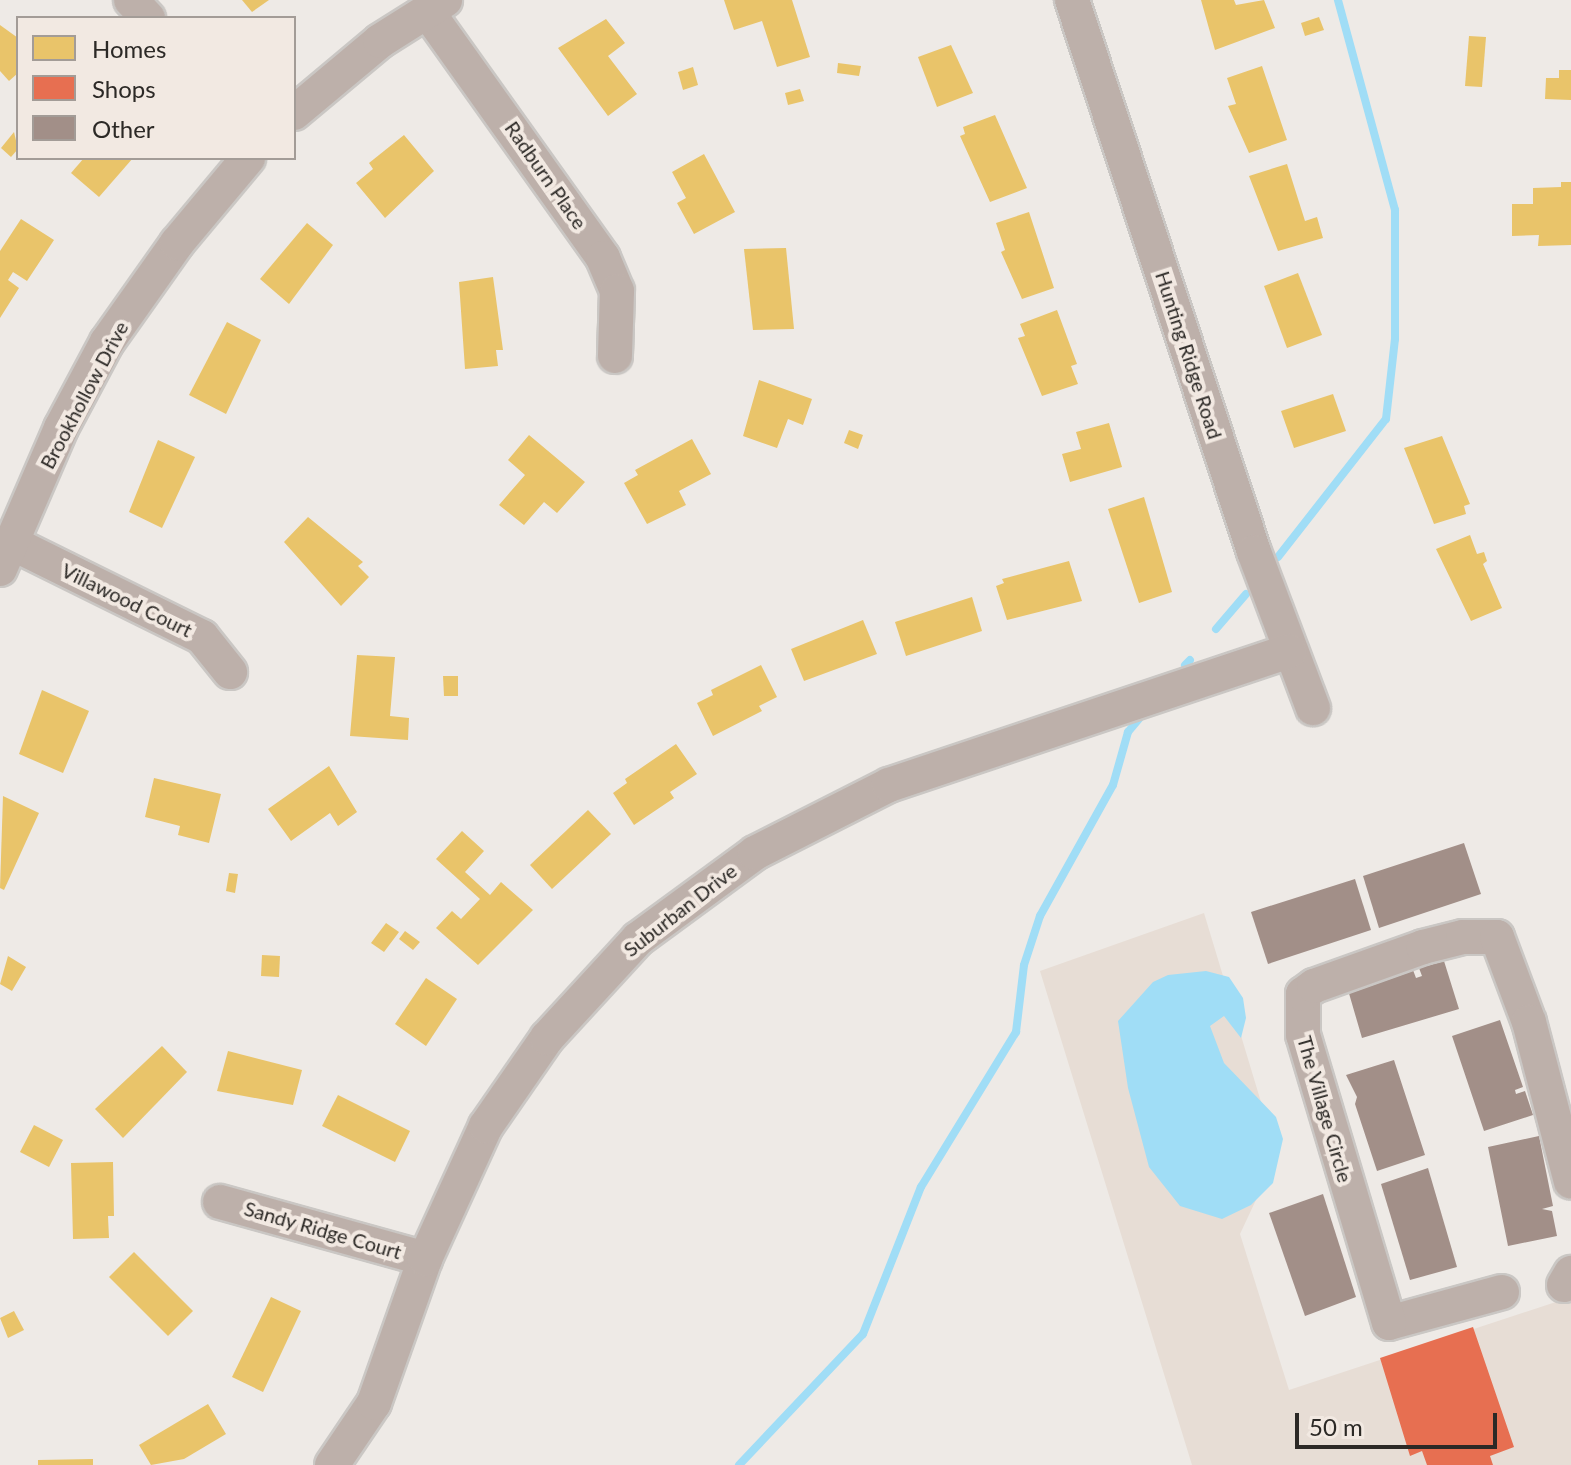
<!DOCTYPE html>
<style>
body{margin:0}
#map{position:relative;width:1571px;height:1465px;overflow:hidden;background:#eeeae6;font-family:Lato,sans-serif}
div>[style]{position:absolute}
.built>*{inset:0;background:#e7ddd5}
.water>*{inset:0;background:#a0ddf6}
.homes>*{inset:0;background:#e9c46a}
.shops>*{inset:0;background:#e76f51}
.stream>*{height:8px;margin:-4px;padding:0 4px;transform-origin:4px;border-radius:4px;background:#a0ddf6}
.building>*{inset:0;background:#a28f88}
.roads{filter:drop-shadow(2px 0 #cac7c4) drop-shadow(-2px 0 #cac7c4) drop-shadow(0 2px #cac7c4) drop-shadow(0 -2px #cac7c4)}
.minor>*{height:34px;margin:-17px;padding:0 17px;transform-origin:17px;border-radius:17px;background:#bdb0aa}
span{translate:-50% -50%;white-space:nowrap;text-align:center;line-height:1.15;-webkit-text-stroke:8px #f2e9e2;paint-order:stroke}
.street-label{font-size:20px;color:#2c2926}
.legend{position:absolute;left:16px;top:16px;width:280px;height:144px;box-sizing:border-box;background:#f2e9e2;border:2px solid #a39c97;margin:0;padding:10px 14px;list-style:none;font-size:24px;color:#2c2926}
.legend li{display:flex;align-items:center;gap:16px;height:40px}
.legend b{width:40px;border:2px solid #a39c97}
.scale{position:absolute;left:1295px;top:1413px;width:202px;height:36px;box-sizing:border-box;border:4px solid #2c2926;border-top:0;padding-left:10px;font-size:24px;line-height:28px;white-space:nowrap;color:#2c2926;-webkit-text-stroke:6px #f2e9e2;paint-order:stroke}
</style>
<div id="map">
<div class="built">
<div style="clip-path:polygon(1204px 913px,1277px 1155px,1240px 1234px,1289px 1390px,1571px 1297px,1571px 1465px,1192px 1465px,1040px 971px)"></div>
</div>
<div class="water">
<div style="clip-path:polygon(1206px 971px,1229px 977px,1243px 998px,1246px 1018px,1241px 1038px,1224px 1016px,1210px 1026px,1224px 1063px,1276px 1117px,1283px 1139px,1273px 1183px,1251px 1205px,1222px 1219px,1180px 1206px,1149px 1167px,1128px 1088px,1118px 1021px,1153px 982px,1168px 975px)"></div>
</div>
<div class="homes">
<div style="clip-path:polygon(242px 0,269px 0,252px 12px)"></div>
<div style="clip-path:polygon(724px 0,792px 0,810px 57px,777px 67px,762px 21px,734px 30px)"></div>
<div style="clip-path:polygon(1201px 0,1234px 0,1236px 5px,1264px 0,1275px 28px,1215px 50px)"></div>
<div style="clip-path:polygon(1319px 17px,1324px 30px,1305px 36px,1301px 23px)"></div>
<div style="clip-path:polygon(606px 19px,625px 43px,608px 56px,637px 94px,608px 116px,558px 48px)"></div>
<div style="clip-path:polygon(0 25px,18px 38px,18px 73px,9px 81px,0 71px)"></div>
<div style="clip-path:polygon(1469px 36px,1486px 37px,1482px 87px,1465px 86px)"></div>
<div style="clip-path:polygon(951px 45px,973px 93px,937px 107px,918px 57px)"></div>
<div style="clip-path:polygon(838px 63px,861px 66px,859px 76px,837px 73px)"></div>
<div style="clip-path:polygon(1262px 66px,1287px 140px,1249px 153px,1228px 106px,1236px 104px,1227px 78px)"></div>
<div style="clip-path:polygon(693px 67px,698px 85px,683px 90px,678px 72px)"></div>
<div style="clip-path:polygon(1559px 70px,1571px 70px,1571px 100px,1545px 99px,1546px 78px,1559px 78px)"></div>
<div style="clip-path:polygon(800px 89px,804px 101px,788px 105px,785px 93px)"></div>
<div style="clip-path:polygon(995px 115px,1027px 188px,990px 202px,960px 136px,965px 134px,963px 127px)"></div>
<div style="clip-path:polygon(14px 132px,18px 149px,11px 157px,1px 148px)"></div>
<div style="clip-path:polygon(404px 135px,434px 171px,385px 218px,356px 183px,373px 169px,369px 163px)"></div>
<div style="clip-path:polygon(704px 154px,735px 212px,694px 234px,677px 203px,686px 198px,672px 172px)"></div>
<div style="clip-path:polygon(84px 158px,133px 158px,99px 197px,71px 173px)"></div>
<div style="clip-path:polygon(1287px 164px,1305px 221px,1317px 217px,1323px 238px,1278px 251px,1249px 176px)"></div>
<div style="clip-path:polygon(1561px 182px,1571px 182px,1571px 245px,1538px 246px,1539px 235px,1512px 236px,1512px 204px,1533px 204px,1533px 188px,1561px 187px)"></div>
<div style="clip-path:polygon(1029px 212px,1054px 288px,1022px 299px,1001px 252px,1005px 250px,996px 223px)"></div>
<div style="clip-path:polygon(21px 219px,54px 240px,27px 281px,13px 272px,8px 280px,19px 288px,0 318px,0 251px)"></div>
<div style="clip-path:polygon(307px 223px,333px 245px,289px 304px,260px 279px)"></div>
<div style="clip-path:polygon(786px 248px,794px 329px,753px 330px,744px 249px)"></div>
<div style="clip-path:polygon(1298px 273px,1322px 335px,1287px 348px,1264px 286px)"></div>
<div style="clip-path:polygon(493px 277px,503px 350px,496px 350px,498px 366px,465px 369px,459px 282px)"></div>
<div style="clip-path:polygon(1057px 310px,1077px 364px,1071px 366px,1078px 384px,1042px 396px,1018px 338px,1025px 336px,1020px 324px)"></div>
<div style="clip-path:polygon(227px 322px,261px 340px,226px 414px,189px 395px)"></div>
<div style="clip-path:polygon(759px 380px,812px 399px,803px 425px,788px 419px,777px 448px,743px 436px)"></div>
<div style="clip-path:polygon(1333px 394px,1346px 431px,1294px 448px,1281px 411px)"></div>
<div style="clip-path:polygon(1109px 423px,1122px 467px,1070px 482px,1062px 454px,1081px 449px,1076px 432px)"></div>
<div style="clip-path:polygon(849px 430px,863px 435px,858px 449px,844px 443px)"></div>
<div style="clip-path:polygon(529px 435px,585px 482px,557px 513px,544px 502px,524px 525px,499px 505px,525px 475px,508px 460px)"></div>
<div style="clip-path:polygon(1442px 436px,1470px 504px,1464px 506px,1466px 514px,1434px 524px,1404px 448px)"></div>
<div style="clip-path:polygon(692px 439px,711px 474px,679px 491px,686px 505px,647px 524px,624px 483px,638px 475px,635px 470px)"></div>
<div style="clip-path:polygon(158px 440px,195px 457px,162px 528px,129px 512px)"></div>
<div style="clip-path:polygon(1144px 497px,1172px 592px,1139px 603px,1108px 509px)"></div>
<div style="clip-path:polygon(308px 517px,363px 562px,358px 566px,369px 577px,341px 606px,284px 542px)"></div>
<div style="clip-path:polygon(1470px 535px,1477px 554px,1484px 552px,1487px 561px,1483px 564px,1502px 608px,1471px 621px,1436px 549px)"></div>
<div style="clip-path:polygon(1069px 561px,1082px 601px,1007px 620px,996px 586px,1004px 583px,1002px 579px)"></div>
<div style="clip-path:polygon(972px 597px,982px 631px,906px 656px,895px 622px)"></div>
<div style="clip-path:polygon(863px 620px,877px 654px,804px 681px,791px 649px)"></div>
<div style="clip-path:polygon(357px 655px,395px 657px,390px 716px,409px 718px,408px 740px,350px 736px)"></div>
<div style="clip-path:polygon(761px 665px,777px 697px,759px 706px,762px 711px,713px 736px,697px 703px,713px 695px,711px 690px)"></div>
<div style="clip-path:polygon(443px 676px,458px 676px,458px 696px,444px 696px)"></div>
<div style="clip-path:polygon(42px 690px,89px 711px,63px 773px,19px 754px)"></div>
<div style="clip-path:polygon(676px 744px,697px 774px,670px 792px,674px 798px,634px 825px,613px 793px,627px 783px,625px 779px)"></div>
<div style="clip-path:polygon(329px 766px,357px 812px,338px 826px,330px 813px,291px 841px,268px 809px)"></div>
<div style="clip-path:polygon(154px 778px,221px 794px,209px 843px,178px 835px,180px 826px,145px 817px)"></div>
<div style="clip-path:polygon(3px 796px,39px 813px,4px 890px,0 888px)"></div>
<div style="clip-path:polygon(588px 810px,611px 834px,552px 889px,530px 865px)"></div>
<div style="clip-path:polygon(462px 831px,484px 851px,465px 872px,490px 895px,501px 882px,533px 910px,478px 965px,436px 928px,452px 911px,461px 919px,480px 899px,436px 859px)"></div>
<div style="clip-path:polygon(229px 873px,238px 874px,235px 893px,226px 891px)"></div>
<div style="clip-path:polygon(386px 923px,399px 932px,384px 952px,371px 943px)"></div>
<div style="clip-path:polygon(405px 931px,420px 942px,413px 950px,399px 939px)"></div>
<div style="clip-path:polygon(262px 955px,280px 956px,279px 977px,261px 976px)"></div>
<div style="clip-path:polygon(8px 956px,26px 967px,12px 991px,0 984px)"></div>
<div style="clip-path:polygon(426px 978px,457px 999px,426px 1046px,395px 1024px)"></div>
<div style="clip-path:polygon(162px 1046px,187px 1072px,123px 1138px,95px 1109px)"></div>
<div style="clip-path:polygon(228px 1051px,302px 1070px,293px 1105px,217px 1091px)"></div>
<div style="clip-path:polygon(338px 1095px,410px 1131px,395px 1162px,322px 1126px)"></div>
<div style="clip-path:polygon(34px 1125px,63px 1140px,49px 1167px,20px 1152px)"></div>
<div style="clip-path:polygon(113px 1162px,114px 1216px,108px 1216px,109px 1238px,73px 1239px,71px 1163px)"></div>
<div style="clip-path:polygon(134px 1252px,193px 1311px,168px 1336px,109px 1277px)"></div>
<div style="clip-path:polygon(271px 1297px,301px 1311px,263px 1392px,232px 1377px)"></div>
<div style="clip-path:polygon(14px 1311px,24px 1330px,8px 1338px,0 1318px)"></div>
<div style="clip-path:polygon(208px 1404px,226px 1434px,184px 1459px,151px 1465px,139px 1445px)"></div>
<div style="clip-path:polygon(93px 1459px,93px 1465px,38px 1465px,38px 1460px)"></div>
</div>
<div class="shops">
<div style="clip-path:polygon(1473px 1327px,1514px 1447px,1490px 1456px,1493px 1465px,1427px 1465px,1422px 1451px,1410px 1456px,1380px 1358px)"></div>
</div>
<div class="stream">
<div style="left:1278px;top:557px;width:175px;rotate:-52deg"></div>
<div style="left:1386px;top:419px;width:81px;rotate:-83.6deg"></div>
<div style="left:1395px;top:339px;width:129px;rotate:-90deg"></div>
<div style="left:1395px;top:210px;width:218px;rotate:-105.2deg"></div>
<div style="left:1216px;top:629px;width:46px;rotate:-49.4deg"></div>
<div style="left:1185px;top:665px;width:7px;rotate:-45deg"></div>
<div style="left:739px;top:1465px;width:180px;rotate:-46.6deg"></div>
<div style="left:863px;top:1334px;width:158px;rotate:-68.5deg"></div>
<div style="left:921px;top:1187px;width:182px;rotate:-58.5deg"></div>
<div style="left:1016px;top:1032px;width:67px;rotate:-83.2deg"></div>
<div style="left:1024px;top:965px;width:52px;rotate:-71.9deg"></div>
<div style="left:1040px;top:916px;width:150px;rotate:-60.9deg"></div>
<div style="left:1113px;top:785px;width:55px;rotate:-74.2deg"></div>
<div style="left:1128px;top:732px;width:17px;rotate:-50deg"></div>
</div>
<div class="building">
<div style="clip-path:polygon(1464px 843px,1481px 894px,1379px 928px,1363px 876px)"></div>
<div style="clip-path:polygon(1355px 879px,1371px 930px,1268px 964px,1251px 912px)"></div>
<div style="clip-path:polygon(1444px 961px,1459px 1009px,1362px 1038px,1348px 990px,1413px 970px,1416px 978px,1422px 976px,1419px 968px)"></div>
<div style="clip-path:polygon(1500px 1020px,1523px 1087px,1515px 1090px,1516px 1094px,1525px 1091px,1533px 1115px,1484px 1131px,1452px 1036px)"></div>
<div style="clip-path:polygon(1394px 1060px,1425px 1155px,1377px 1171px,1355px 1104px,1357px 1097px,1346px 1075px)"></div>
<div style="clip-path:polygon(1539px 1136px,1553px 1206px,1542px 1209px,1552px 1211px,1557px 1236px,1508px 1246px,1488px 1147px)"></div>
<div style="clip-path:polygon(1428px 1168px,1457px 1267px,1410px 1280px,1381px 1184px)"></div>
<div style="clip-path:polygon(1323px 1194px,1356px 1297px,1305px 1316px,1269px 1213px)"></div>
</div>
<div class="roads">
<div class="minor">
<div style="left:131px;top:0;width:25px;rotate:47deg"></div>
<div style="left:1072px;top:0;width:581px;rotate:71.75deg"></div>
<div style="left:1254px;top:552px;width:167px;rotate:69.3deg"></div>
<div style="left:427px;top:11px;width:303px;rotate:54.5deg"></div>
<div style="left:603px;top:258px;width:36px;rotate:67deg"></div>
<div style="left:617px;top:291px;width:65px;rotate:91.8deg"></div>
<div style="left:294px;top:113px;width:112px;rotate:-39.9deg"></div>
<div style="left:380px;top:41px;width:77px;rotate:-32.2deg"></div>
<div style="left:12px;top:543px;width:212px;rotate:26.3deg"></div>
<div style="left:202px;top:637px;width:45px;rotate:51.3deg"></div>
<div style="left:0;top:569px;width:154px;rotate:-66.6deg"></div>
<div style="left:61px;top:428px;width:98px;rotate:-61.9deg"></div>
<div style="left:107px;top:342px;width:121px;rotate:-54.7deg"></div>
<div style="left:177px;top:243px;width:111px;rotate:-50.1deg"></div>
<div style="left:220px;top:1202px;width:213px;rotate:15.5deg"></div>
<div style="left:1564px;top:1285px;width:14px;rotate:-60deg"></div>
<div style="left:1502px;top:1292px;width:117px;rotate:164.7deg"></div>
<div style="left:1389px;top:1323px;width:301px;rotate:-106.6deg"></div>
<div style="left:1303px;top:1035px;width:41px;rotate:-90deg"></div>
<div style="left:1303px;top:994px;width:14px;rotate:-36deg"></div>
<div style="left:1314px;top:986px;width:116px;rotate:-19.7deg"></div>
<div style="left:1423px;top:947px;width:41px;rotate:-14deg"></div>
<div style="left:1463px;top:937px;width:34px"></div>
<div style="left:1497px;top:937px;width:91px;rotate:69.4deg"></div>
<div style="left:1529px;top:1022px;width:165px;rotate:75.3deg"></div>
<div style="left:332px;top:1465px;width:75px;rotate:-55.9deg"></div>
<div style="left:374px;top:1403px;width:153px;rotate:-70.5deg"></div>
<div style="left:425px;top:1259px;width:146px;rotate:-65.4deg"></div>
<div style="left:486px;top:1126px;width:107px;rotate:-55.3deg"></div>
<div style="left:547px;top:1038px;width:134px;rotate:-47.4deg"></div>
<div style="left:638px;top:939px;width:145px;rotate:-36.3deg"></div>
<div style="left:755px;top:853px;width:150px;rotate:-26.9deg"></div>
<div style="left:889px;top:785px;width:422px;rotate:-18.5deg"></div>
</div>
</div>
<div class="street-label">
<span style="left:546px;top:175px;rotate:55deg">Radburn Place</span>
<span style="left:1189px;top:355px;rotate:72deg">Hunting Ridge Road</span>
<span style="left:84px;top:395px;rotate:-62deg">Brookhollow Drive</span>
<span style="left:127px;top:600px;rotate:26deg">Villawood Court</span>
<span style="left:680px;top:910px;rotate:-38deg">Suburban Drive</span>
<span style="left:1325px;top:1109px;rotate:74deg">The Village Circle</span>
<span style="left:323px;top:1230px;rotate:16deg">Sandy Ridge Court</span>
</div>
<ul class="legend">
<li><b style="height:22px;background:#e9c46a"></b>Homes</li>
<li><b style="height:22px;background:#e76f51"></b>Shops</li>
<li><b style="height:22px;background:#a28f88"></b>Other</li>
</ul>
<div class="scale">50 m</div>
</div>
